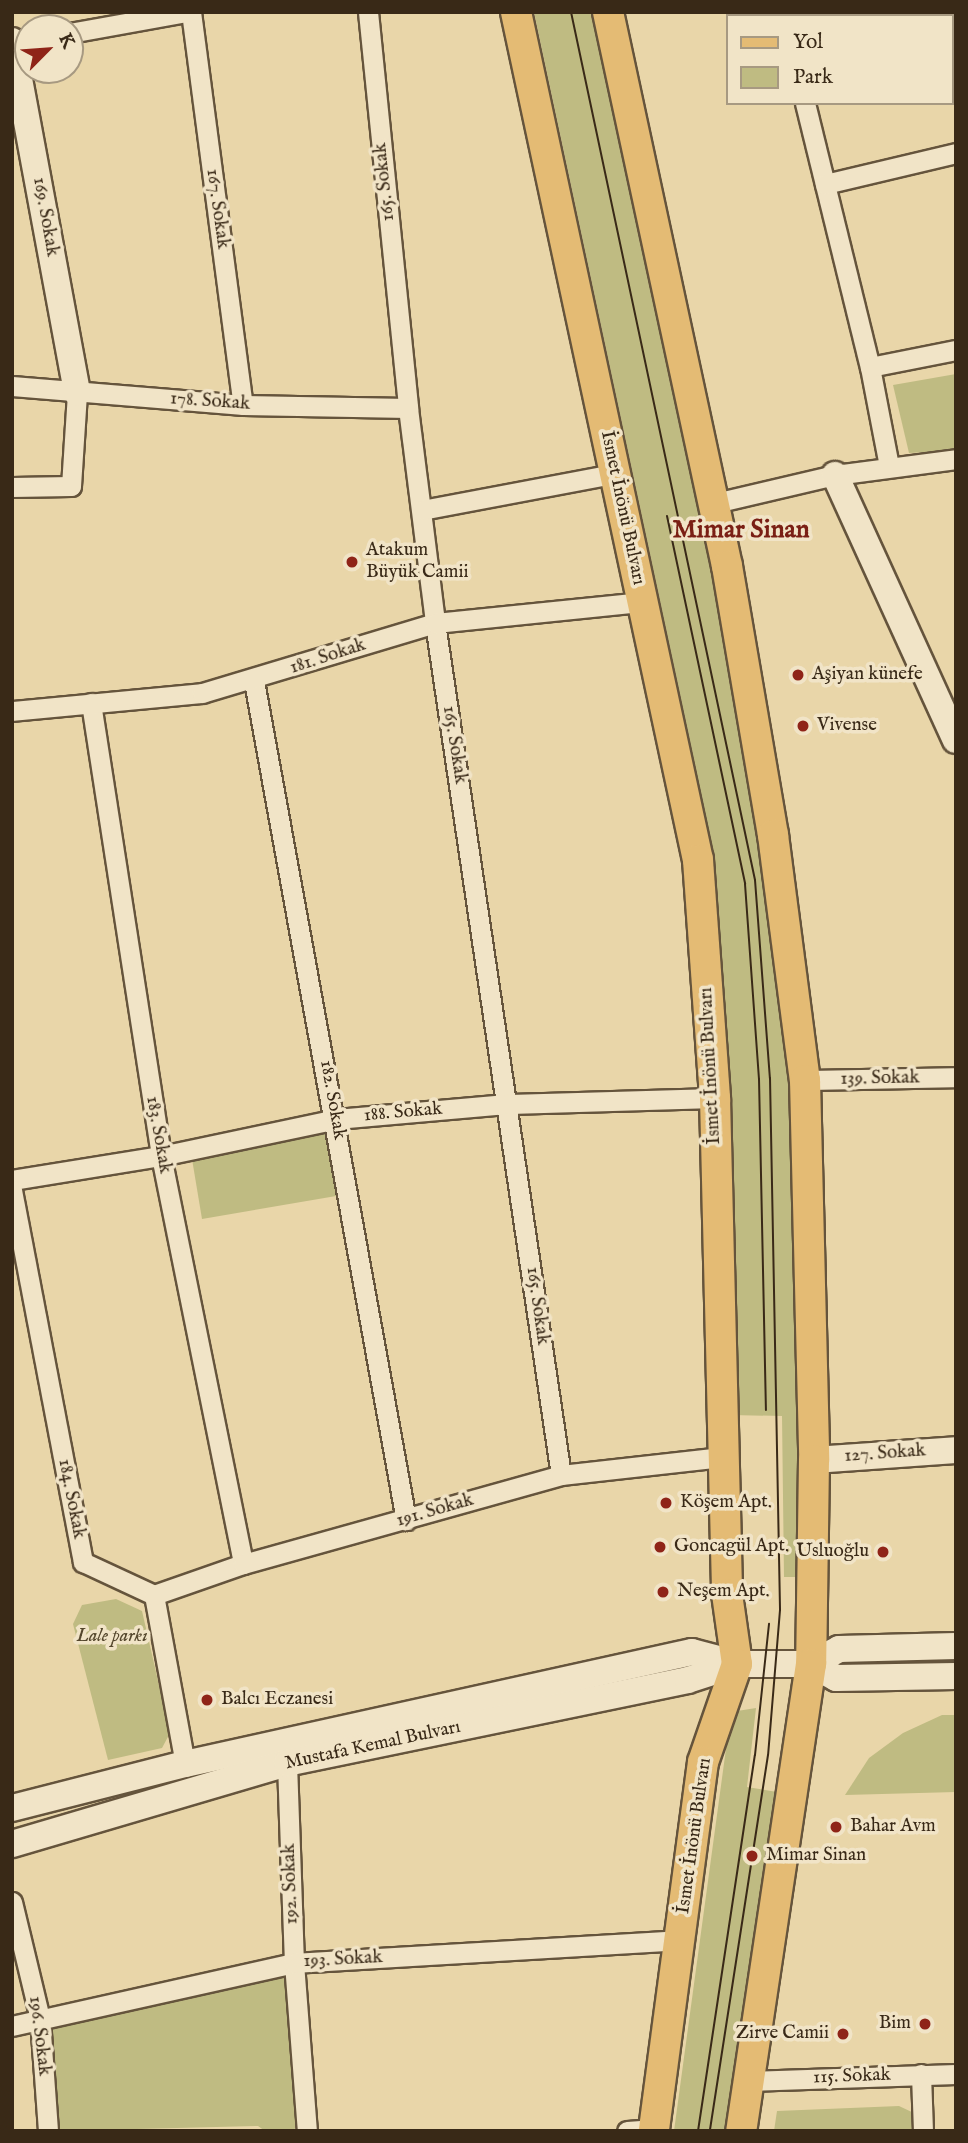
<!DOCTYPE html>
<meta charset="utf-8">
<style>
body{margin:0}
#map{position:relative;width:968px;height:2143px;overflow:hidden;background:#e9d6a9;font-family:"IM FELL English",serif}
div>[style]{position:absolute}
.green>*{inset:0;background:#bfbb82}
.roads{filter:drop-shadow(2px 0 #65543c) drop-shadow(-2px 0 #65543c) drop-shadow(0 2px #65543c) drop-shadow(0 -2px #65543c)}
.street>*{height:19px;margin:-9.5px;padding:0 9.5px;transform-origin:9.5px;border-radius:9.5px;background:#f1e4c7}
.secondary>*{height:26px;margin:-13px;padding:0 13px;transform-origin:13px;border-radius:13px;background:#f1e4c7}
.primary>*{height:30px;margin:-15px;padding:0 15px;transform-origin:15px;border-radius:15px;background:#e4bb74}
.tram>*{height:2px;margin:-1px;padding:0 1px;transform-origin:1px;border-radius:1px;background:#392917}
.dots>*{width:19px;height:19px;translate:-50% -50%;box-sizing:border-box;border:4px solid #f1e4c7;border-radius:50%}
span{translate:-50% -50%;white-space:nowrap;text-align:center;line-height:1.15;-webkit-text-stroke:7px #f1e4c7;paint-order:stroke}
.street-label{font-size:19px;color:#392917}
.poi-label{font-size:19px;color:#392917}
.left{translate:0 -50%;text-align:left}
.right{translate:-100% -50%;text-align:right}
.park-label{font-size:19px;color:#54462c;font-style:italic}
.district-label{font-size:26px;color:#7a1f14;font-weight:700}
.frame{position:absolute;inset:0;border:14px solid #392917;pointer-events:none}
.legend{position:absolute;left:726px;top:14px;width:228px;height:91px;box-sizing:border-box;background:#f1e4c7;border:2px solid #a79981;margin:0;padding:9px 12px;list-style:none;font-size:21px;color:#392917}
.legend li{display:flex;align-items:center;gap:14px;height:35px}
.legend b{width:35px;border:2px solid #a79981}
.north{position:absolute;left:14px;top:14px;width:70px;height:70px;box-sizing:border-box;background:#f1e4c7;border:2px solid #a79981;border-radius:50%;rotate:65deg;font-size:19px;font-weight:700;line-height:28px;text-align:center;color:#392917}
.north::after{content:'';display:block;margin:auto;width:24px;height:32px;background:#8f2418;clip-path:polygon(50% 0,100% 100%,50% 72%,0 100%)}
</style>
<div id="map">
<div class="green">
<div style="clip-path:polygon(534px 12px,598px 12px,702px 511px,799px 1035px,808px 1577px,784px 1577px,782px 1416px,731px 1415px,722px 958px,695px 765px)"></div>
<div style="clip-path:polygon(956px 374px,956px 450px,909px 453px,893px 385px)"></div>
<div style="clip-path:polygon(330px 1129px,342px 1195px,202px 1219px,191px 1153px)"></div>
<div style="clip-path:polygon(116px 1599px,142px 1611px,170px 1733px,162px 1748px,108px 1760px,73px 1624px,82px 1605px)"></div>
<div style="clip-path:polygon(756px 1708px,747px 1787px,783px 1793px,732px 2131px,674px 2131px,731px 1712px)"></div>
<div style="clip-path:polygon(942px 1715px,956px 1715px,956px 1792px,845px 1795px,869px 1758px,903px 1733px)"></div>
<div style="clip-path:polygon(292px 1967px,302px 2119px,293px 2131px,265px 2131px,258px 2126px,58px 2131px,50px 2027px)"></div>
<div style="clip-path:polygon(899px 2106px,916px 2114px,916px 2131px,774px 2131px,777px 2111px)"></div>
</div>
<div class="roads">
<div class="street">
<div style="left:191px;top:12px;width:396px;rotate:82.5deg"></div>
<div style="left:368px;top:12px;width:398px;rotate:84.2deg"></div>
<div style="left:408px;top:408px;width:217px;rotate:82.8deg"></div>
<div style="left:435px;top:623px;width:861px;rotate:81.59deg"></div>
<div style="left:782px;top:12px;width:4px;rotate:76deg"></div>
<div style="left:70px;top:33px;width:119px;rotate:-10.2deg"></div>
<div style="left:805px;top:103px;width:272px;rotate:76.2deg"></div>
<div style="left:825px;top:184px;width:135px;rotate:-13.3deg"></div>
<div style="left:12px;top:386px;width:232px;rotate:4.7deg"></div>
<div style="left:243px;top:405px;width:165px;rotate:1deg"></div>
<div style="left:889px;top:466px;width:101px;rotate:-100.9deg"></div>
<div style="left:870px;top:367px;width:88px;rotate:-11.2deg"></div>
<div style="left:12px;top:487px;width:59px;rotate:-1deg"></div>
<div style="left:71px;top:486px;width:93px;rotate:-86.3deg"></div>
<div style="left:711px;top:504px;width:127px;rotate:-13.2deg"></div>
<div style="left:835px;top:475px;width:122px;rotate:-7.5deg"></div>
<div style="left:422px;top:510px;width:194px;rotate:-10.7deg"></div>
<div style="left:254px;top:681px;width:853px;rotate:79.73deg"></div>
<div style="left:91px;top:703px;width:458px;rotate:81.2deg"></div>
<div style="left:161px;top:1156px;width:416px;rotate:78.6deg"></div>
<div style="left:12px;top:711px;width:191px;rotate:-5.4deg"></div>
<div style="left:202px;top:693px;width:243px;rotate:-16.7deg"></div>
<div style="left:435px;top:623px;width:209px;rotate:-5.8deg"></div>
<div style="left:805px;top:1080px;width:151px;rotate:-1.1deg"></div>
<div style="left:12px;top:1180px;width:151px;rotate:-9.2deg"></div>
<div style="left:161px;top:1156px;width:179px;rotate:-11.9deg"></div>
<div style="left:336px;top:1119px;width:174px;rotate:-5deg"></div>
<div style="left:509px;top:1104px;width:206px;rotate:-1.7deg"></div>
<div style="left:12px;top:1190px;width:379px;rotate:79.2deg"></div>
<div style="left:83px;top:1562px;width:78px;rotate:24.9deg"></div>
<div style="left:154px;top:1595px;width:172px;rotate:79.6deg"></div>
<div style="left:154px;top:1595px;width:94px;rotate:-19.2deg"></div>
<div style="left:243px;top:1564px;width:330px;rotate:-15.6deg"></div>
<div style="left:561px;top:1475px;width:162px;rotate:-6.4deg"></div>
<div style="left:287px;top:1763px;width:200px;rotate:88deg"></div>
<div style="left:294px;top:1963px;width:169px;rotate:85.6deg"></div>
<div style="left:12px;top:1902px;width:120px;rotate:76.5deg"></div>
<div style="left:40px;top:2019px;width:112px;rotate:85.9deg"></div>
<div style="left:12px;top:2026px;width:289px;rotate:-12.6deg"></div>
<div style="left:294px;top:1963px;width:388px;rotate:-3.4deg"></div>
<div style="left:921px;top:2074px;width:57px;rotate:88deg"></div>
<div style="left:748px;top:2081px;width:208px;rotate:-1.9deg"></div>
<div style="left:627px;top:2131px;width:28px;rotate:-4deg"></div>
</div>
<div class="secondary">
<div style="left:12px;top:41px;width:358px;rotate:79.5deg"></div>
<div style="left:835px;top:475px;width:291px;rotate:65.5deg"></div>
<div style="left:814px;top:1460px;width:142px;rotate:-4deg"></div>
<div style="left:811px;top:1664px;width:32px;rotate:-28deg"></div>
<div style="left:839px;top:1649px;width:117px;rotate:-1.5deg"></div>
<div style="left:12px;top:1808px;width:179px;rotate:-14.3deg"></div>
<div style="left:185px;top:1764px;width:519px;rotate:-12.46deg"></div>
<div style="left:692px;top:1652px;width:47px;rotate:14.9deg"></div>
<div style="left:12px;top:1844px;width:287px;rotate:-16.4deg"></div>
<div style="left:287px;top:1763px;width:409px;rotate:-11.7deg"></div>
<div style="left:688px;top:1680px;width:52px;rotate:-18.1deg"></div>
<div style="left:737px;top:1664px;width:74px"></div>
<div style="left:811px;top:1664px;width:29px;rotate:29deg"></div>
<div style="left:836px;top:1678px;width:120px;rotate:-1deg"></div>
</div>
<div class="primary">
<div style="left:516px;top:12px;width:867px;rotate:77.89deg"></div>
<div style="left:698px;top:860px;width:239px;rotate:85.9deg"></div>
<div style="left:715px;top:1098px;width:496px;rotate:88.6deg"></div>
<div style="left:727px;top:1594px;width:71px;rotate:81.9deg"></div>
<div style="left:737px;top:1664px;width:104px;rotate:109.1deg"></div>
<div style="left:703px;top:1762px;width:372px;rotate:97.6deg"></div>
<div style="left:608px;top:12px;width:567px;rotate:77.88deg"></div>
<div style="left:727px;top:566px;width:273px;rotate:80.3deg"></div>
<div style="left:773px;top:835px;width:247px;rotate:82.6deg"></div>
<div style="left:805px;top:1080px;width:380px;rotate:88.6deg"></div>
<div style="left:814px;top:1460px;width:204px;rotate:90.8deg"></div>
<div style="left:811px;top:1664px;width:472px;rotate:98.5deg"></div>
</div>
</div>
<div class="tram">
<div style="left:571px;top:12px;width:887px;rotate:78.03deg"></div>
<div style="left:755px;top:880px;width:199px;rotate:85.7deg"></div>
<div style="left:770px;top:1078px;width:532px;rotate:88.92deg"></div>
<div style="left:780px;top:1610px;width:145px;rotate:94.7deg"></div>
<div style="left:768px;top:1755px;width:380px;rotate:98.8deg"></div>
<div style="left:667px;top:516px;width:376px;rotate:78deg"></div>
<div style="left:745px;top:884px;width:196px;rotate:85.9deg"></div>
<div style="left:759px;top:1079px;width:331px;rotate:88.8deg"></div>
<div style="left:698px;top:2131px;width:380px;rotate:-81.4deg"></div>
<div style="left:755px;top:1755px;width:132px;rotate:-83.9deg"></div>
</div>
<div class="dots">
<div style="left:352px;top:562px;background:#8f2418"></div>
<div style="left:798px;top:675px;background:#8f2418"></div>
<div style="left:803px;top:726px;background:#8f2418"></div>
<div style="left:666px;top:1503px;background:#8f2418"></div>
<div style="left:660px;top:1547px;background:#8f2418"></div>
<div style="left:883px;top:1552px;background:#8f2418"></div>
<div style="left:663px;top:1592px;background:#8f2418"></div>
<div style="left:207px;top:1700px;background:#8f2418"></div>
<div style="left:836px;top:1827px;background:#8f2418"></div>
<div style="left:752px;top:1856px;background:#8f2418"></div>
<div style="left:925px;top:2024px;background:#8f2418"></div>
<div style="left:843px;top:2034px;background:#8f2418"></div>
</div>
<div class="street-label">
<span style="left:385px;top:182px;rotate:-96deg">165. Sokak</span>
<span style="left:217px;top:209px;rotate:82deg">167. Sokak</span>
<span style="left:45px;top:217px;rotate:80deg">169. Sokak</span>
<span style="left:210px;top:402px;rotate:4deg">178. Sokak</span>
<span style="left:622px;top:508px;rotate:78deg">İsmet İnönü Bulvarı</span>
<span style="left:328px;top:657px;rotate:-18deg">181. Sokak</span>
<span style="left:454px;top:745px;rotate:81deg">165. Sokak</span>
<span style="left:711px;top:1066px;rotate:-93deg">İsmet İnönü Bulvarı</span>
<span style="left:880px;top:1079px;rotate:-1deg">139. Sokak</span>
<span style="left:332px;top:1100px;rotate:80deg">182. Sokak</span>
<span style="left:403px;top:1113px;rotate:-5deg">188. Sokak</span>
<span style="left:158px;top:1135px;rotate:80deg">183. Sokak</span>
<span style="left:537px;top:1306px;rotate:82deg">165. Sokak</span>
<span style="left:885px;top:1454px;rotate:-4deg">127. Sokak</span>
<span style="left:71px;top:1499px;rotate:79deg">184. Sokak</span>
<span style="left:435px;top:1511px;rotate:-16deg">191. Sokak</span>
<span style="left:373px;top:1746px;rotate:-12deg">Mustafa Kemal Bulvarı</span>
<span style="left:695px;top:1836px;rotate:-82deg">İsmet İnönü Bulvarı</span>
<span style="left:291px;top:1884px;rotate:-92deg">192. Sokak</span>
<span style="left:343px;top:1960px;rotate:-3deg">193. Sokak</span>
<span style="left:39px;top:2036px;rotate:83deg">196. Sokak</span>
<span style="left:852px;top:2077px;rotate:-2deg">115. Sokak</span>
</div>
<div class="poi-label">
<span class="left" style="left:366px;top:562px">Atakum<br>Büyük Camii</span>
<span class="left" style="left:812px;top:675px">Aşiyan künefe</span>
<span class="left" style="left:817px;top:726px">Vivense</span>
<span class="left" style="left:680px;top:1503px">Köşem Apt.</span>
<span class="left" style="left:674px;top:1547px">Goncagül Apt.</span>
<span class="right" style="left:869px;top:1552px">Usluoğlu</span>
<span class="left" style="left:677px;top:1592px">Neşem Apt.</span>
<span class="left" style="left:221px;top:1700px">Balcı Eczanesi</span>
<span class="left" style="left:850px;top:1827px">Bahar Avm</span>
<span class="left" style="left:766px;top:1856px">Mimar Sinan</span>
<span class="right" style="left:911px;top:2024px">Bim</span>
<span class="right" style="left:829px;top:2034px">Zirve Camii</span>
</div>
<div class="park-label">
<span style="left:112px;top:1637px">Lale parkı</span>
</div>
<div class="district-label">
<span style="left:741px;top:530px">Mimar Sinan</span>
</div>
<div class="frame"></div>
<ul class="legend">
<li><b style="height:9px;background:#e4bb74"></b>Yol</li>
<li><b style="height:19px;background:#bfbb82"></b>Park</li>
</ul>
<div class="north">K</div>
</div>
